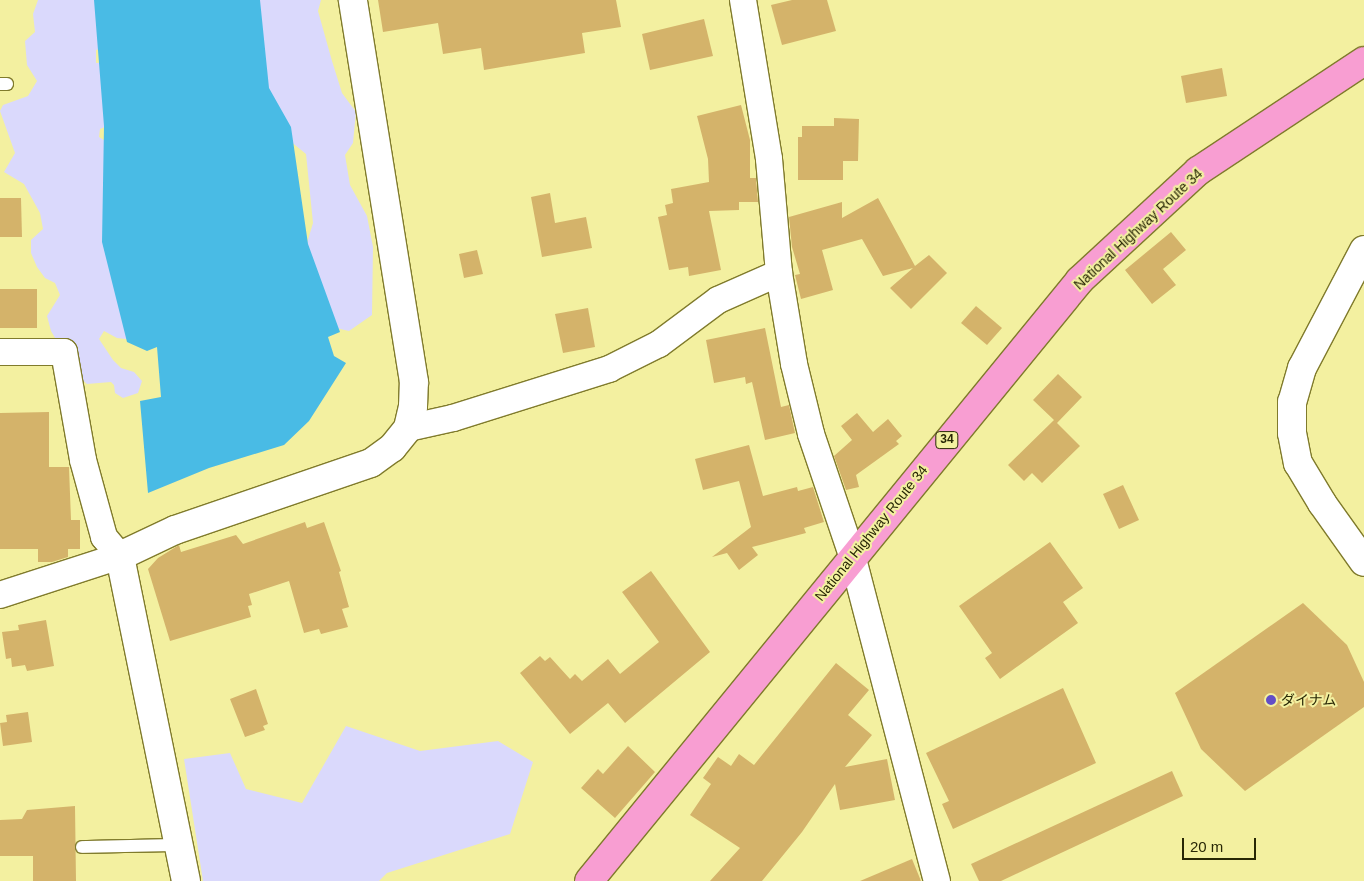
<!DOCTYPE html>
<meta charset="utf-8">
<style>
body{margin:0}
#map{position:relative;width:1364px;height:881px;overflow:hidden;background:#f3f0a0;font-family:Arial,"Noto Sans JP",sans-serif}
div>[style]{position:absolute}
.green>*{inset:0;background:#dad9fc}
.water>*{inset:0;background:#49bbe5}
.building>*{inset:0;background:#d4b36a}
.roads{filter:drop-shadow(1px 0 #807b2c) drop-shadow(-1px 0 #807b2c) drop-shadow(0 1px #807b2c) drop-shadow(0 -1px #807b2c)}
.service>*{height:12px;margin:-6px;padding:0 6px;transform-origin:6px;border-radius:6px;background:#fff}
.minor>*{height:26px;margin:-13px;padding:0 13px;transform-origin:13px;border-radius:13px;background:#fff}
.tertiary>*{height:28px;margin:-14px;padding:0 14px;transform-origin:14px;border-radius:14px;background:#fff}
.trunk>*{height:28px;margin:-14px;padding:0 14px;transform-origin:14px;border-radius:14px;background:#f89ed2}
.dots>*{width:14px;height:14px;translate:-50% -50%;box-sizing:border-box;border:2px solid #f3f0a0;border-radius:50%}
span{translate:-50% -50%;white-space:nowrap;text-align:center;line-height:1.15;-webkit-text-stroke:4px #f3f0a0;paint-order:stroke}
.shield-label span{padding:1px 4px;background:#f3f0a0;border:1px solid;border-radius:4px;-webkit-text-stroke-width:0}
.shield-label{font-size:12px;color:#282705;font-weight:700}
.street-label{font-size:14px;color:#282705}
.poi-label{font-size:14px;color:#282705}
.left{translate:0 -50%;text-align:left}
.scale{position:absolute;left:1182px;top:838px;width:74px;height:22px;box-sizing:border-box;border:2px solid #282705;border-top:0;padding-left:6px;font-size:15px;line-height:18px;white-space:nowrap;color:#282705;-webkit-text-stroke:4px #f3f0a0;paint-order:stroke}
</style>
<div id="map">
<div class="green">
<div style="clip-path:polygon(38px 0,109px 0,108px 46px,96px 50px,96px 63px,112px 62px,110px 125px,100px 129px,99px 137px,112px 145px,134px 340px,117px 338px,104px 331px,99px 339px,113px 360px,121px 368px,134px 372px,142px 381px,138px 393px,123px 398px,115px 393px,114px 385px,111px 382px,87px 384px,77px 375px,51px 331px,47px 316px,60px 295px,55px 283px,45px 278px,37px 267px,31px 253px,31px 240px,43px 229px,40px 213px,24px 184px,4px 172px,15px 153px,0 111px,3px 105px,28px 96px,37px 81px,27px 65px,25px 41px,35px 32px,33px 14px)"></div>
<div style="clip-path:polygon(243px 0,321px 0,318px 11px,332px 61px,342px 93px,356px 112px,353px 143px,345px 155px,350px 185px,367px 216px,373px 247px,372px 315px,349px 331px,327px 326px,304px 253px,313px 223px,306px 154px,284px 136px,224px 41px)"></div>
<div style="clip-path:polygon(346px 726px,420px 751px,498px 741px,533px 762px,510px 834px,387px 873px,379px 881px,203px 881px,184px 759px,230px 753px,246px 789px,302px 803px)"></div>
</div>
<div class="water">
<div style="clip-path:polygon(94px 0,260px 0,269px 88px,291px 127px,308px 244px,340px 332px,328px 337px,334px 356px,346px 363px,309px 421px,284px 445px,209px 468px,148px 493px,140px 401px,161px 397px,157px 347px,147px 351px,127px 342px,102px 242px,104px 126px)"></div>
</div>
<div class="building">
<div style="clip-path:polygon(378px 0,616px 0,621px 27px,582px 33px,585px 53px,484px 70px,481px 48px,443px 54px,438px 23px,383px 32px)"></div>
<div style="clip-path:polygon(792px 0,827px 0,836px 31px,782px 45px,771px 5px)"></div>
<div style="clip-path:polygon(704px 19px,713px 56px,650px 70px,642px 34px)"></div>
<div style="clip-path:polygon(1222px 68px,1227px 96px,1186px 103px,1181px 76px)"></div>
<div style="clip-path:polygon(741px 105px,750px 140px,750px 178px,756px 178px,758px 202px,739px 202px,739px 210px,709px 211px,721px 270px,689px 276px,688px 267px,669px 270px,658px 217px,667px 215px,665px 205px,673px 203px,671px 189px,709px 182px,708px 159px,697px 116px)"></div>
<div style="clip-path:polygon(834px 118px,859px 119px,858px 161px,843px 161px,843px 180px,798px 180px,798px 137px,802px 137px,802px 126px,834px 126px)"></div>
<div style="clip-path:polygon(550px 193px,555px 223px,586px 217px,592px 248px,542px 257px,531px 197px)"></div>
<div style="clip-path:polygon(0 198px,21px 198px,22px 237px,0 237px)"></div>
<div style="clip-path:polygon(878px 198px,915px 266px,929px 255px,947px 273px,911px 309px,890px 288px,913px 268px,883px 276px,862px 239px,822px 250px,833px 290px,801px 299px,795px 275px,800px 274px,792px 247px,789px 217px,842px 202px,842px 218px)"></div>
<div style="clip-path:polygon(1171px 232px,1186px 250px,1163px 269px,1176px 285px,1152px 304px,1125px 270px)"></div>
<div style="clip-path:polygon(477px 250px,483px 274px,464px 278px,459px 254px)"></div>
<div style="clip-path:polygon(0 289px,37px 289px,37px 328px,0 328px)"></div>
<div style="clip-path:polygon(976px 306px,1002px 328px,987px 345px,961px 323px)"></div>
<div style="clip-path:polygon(588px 308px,595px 347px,563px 353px,555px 314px)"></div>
<div style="clip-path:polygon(765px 328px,781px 407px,789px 405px,795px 433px,765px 440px,752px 382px,746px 384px,745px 377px,714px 383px,706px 340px)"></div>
<div style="clip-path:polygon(1058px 374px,1082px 397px,1057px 423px,1080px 446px,1042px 483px,1032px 473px,1024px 481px,1008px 465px,1054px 420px,1033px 400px)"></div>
<div style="clip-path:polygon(49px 412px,49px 467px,69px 467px,71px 520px,80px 520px,80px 549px,68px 549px,68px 557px,52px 562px,38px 562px,38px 549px,0 549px,0 413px)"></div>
<div style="clip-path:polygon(857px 413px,873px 432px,888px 419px,902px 436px,896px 441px,899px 444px,856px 475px,859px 487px,846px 490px,834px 456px,852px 440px,841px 426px)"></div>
<div style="clip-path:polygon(749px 445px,763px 496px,797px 487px,798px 491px,813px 487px,824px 522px,804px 528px,806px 533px,752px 547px,758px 555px,739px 570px,727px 553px,712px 557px,751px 527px,739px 481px,703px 490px,695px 459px)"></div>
<div style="clip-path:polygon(1123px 485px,1139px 520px,1119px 529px,1103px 494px)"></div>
<div style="clip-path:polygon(305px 522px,307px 528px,324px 522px,341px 571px,339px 572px,349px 607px,342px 609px,348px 627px,321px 634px,319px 629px,304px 633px,289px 581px,249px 594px,252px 605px,248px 606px,251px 617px,170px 641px,148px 569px,158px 558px,179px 545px,181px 552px,236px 535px,243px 544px)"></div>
<div style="clip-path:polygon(1050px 542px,1083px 588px,1063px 602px,1078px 623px,1000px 679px,985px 658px,992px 653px,959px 606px)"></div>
<div style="clip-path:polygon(651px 571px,710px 652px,625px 723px,608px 703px,570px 734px,520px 673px,540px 656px,545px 661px,550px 657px,570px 679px,575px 674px,582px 681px,608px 659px,620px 674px,659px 642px,622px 592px)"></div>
<div style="clip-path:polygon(1303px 603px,1347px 645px,1364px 682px,1364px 707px,1245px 791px,1201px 749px,1175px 693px)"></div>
<div style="clip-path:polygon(46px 620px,54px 666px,27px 671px,25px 665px,12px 667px,11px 658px,6px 659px,2px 632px,19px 630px,18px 625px)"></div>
<div style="clip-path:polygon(836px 663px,869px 690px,848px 715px,872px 735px,845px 767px,887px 759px,895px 800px,840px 810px,835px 784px,802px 832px,762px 881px,710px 881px,740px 848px,690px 815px,711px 784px,703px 778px,718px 757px,731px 766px,739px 754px,754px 765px)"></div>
<div style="clip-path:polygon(1063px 688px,1096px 763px,953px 829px,942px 804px,949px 801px,926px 753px)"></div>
<div style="clip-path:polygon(256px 689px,268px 724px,263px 726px,265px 730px,245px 737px,230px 699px)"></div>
<div style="clip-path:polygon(28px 712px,32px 742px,3px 746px,0 723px,7px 722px,6px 715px)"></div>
<div style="clip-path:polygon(628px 746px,655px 772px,615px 818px,581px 788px,598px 769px,603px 774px)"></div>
<div style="clip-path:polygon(1172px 771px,1183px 796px,1001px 881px,979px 881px,971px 864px)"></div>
<div style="clip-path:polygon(75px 806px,76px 881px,33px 881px,33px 856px,0 856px,0 820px,22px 819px,27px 810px)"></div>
<div style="clip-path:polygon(912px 859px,921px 881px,860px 881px)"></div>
</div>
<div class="roads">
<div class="service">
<div style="left:0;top:84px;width:7px"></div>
<div style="left:82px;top:847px;width:97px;rotate:-1.2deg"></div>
</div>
<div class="minor">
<div style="left:743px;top:0;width:161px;rotate:80.7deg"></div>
<div style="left:769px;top:159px;width:114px;rotate:85deg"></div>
<div style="left:0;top:352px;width:64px"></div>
<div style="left:64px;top:352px;width:110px;rotate:80deg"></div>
<div style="left:83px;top:460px;width:80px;rotate:74.7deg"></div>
<div style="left:104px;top:537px;width:25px;rotate:50deg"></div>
<div style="left:120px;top:556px;width:126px;rotate:162deg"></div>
<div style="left:408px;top:428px;width:46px;rotate:-12.5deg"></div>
<div style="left:453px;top:418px;width:164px;rotate:-17.4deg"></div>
<div style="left:609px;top:369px;width:56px;rotate:-26.6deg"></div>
<div style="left:659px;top:344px;width:74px;rotate:-36.7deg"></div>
<div style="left:718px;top:300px;width:67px;rotate:-23.9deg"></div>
<div style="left:779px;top:273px;width:92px;rotate:80.6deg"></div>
<div style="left:794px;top:364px;width:72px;rotate:76.3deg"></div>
<div style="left:811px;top:434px;width:128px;rotate:71.3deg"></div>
<div style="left:852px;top:555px;width:337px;rotate:75.4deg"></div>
</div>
<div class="tertiary">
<div style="left:1364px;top:250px;width:133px;rotate:117.7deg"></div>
<div style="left:1302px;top:368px;width:35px;rotate:106deg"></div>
<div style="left:1292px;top:402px;width:31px;rotate:90deg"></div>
<div style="left:1292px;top:433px;width:31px;rotate:79deg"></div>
<div style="left:1298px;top:463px;width:47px;rotate:59deg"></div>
<div style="left:1322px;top:503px;width:72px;rotate:54.6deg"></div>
<div style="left:186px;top:881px;width:332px;rotate:-101.5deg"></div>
<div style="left:120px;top:556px;width:61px;rotate:-25.3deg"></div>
<div style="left:175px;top:530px;width:207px;rotate:-18.9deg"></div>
<div style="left:371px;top:463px;width:26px;rotate:-36deg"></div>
<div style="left:392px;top:448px;width:26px;rotate:-51deg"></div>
<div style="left:408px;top:428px;width:22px;rotate:-77deg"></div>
<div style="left:413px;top:407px;width:25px;rotate:-88deg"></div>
<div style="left:414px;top:382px;width:387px;rotate:-99.1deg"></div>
</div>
<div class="trunk">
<div style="left:589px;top:881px;width:776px;rotate:-50.75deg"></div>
<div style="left:1080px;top:280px;width:161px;rotate:-42.7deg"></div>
<div style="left:1198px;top:171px;width:199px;rotate:-33.5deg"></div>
</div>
</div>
<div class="dots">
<div style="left:1271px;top:700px;background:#634ec7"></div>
</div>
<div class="shield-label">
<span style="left:947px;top:440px">34</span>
</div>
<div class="street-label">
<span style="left:1138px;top:229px;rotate:-43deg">National Highway Route 34</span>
<span style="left:871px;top:533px;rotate:-51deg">National Highway Route 34</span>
</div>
<div class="poi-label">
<span class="left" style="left:1281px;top:700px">ダイナム</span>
</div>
<div class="scale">20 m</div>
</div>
